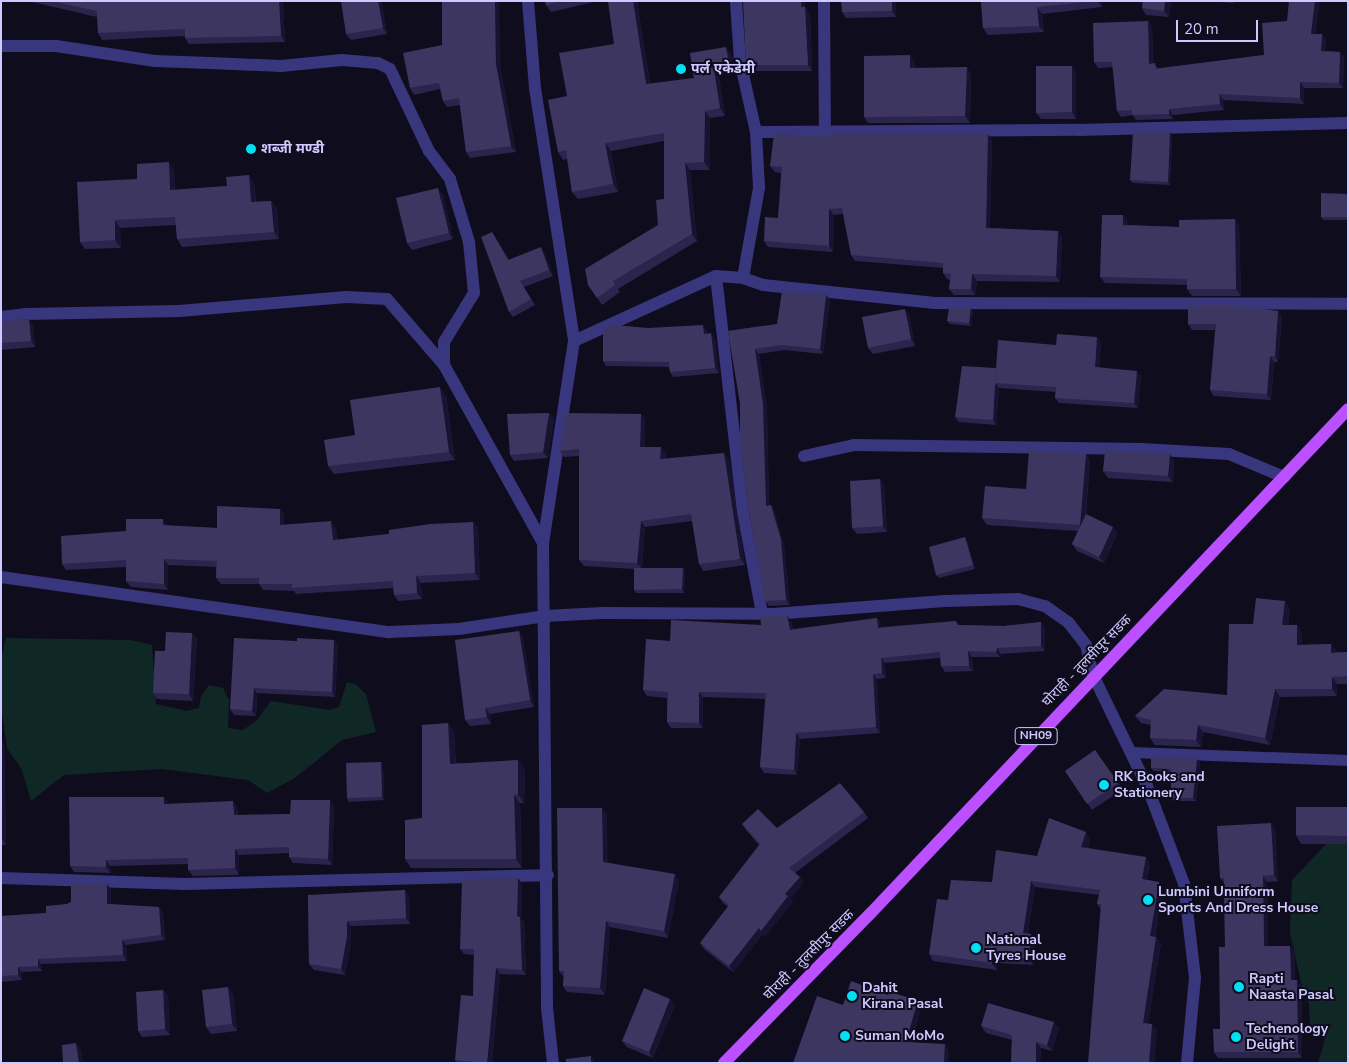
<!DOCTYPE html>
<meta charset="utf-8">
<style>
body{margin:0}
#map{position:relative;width:1349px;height:1064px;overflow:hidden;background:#0f0c1e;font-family:"Nunito Sans","Noto Sans Devanagari",sans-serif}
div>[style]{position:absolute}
.green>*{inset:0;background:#0f2826}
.service>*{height:11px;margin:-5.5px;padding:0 5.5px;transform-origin:5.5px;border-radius:5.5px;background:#38367d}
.minor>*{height:12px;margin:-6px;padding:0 6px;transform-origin:6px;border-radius:6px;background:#38367d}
.primary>*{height:12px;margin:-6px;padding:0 6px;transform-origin:6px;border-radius:6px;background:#ba50ff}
.wall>*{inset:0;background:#2b244c}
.shaded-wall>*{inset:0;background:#191332}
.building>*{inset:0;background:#3d3660}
.dots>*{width:14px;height:14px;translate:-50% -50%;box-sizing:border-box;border:2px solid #0f0c1e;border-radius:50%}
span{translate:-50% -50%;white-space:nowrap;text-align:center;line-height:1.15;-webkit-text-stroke:4px #0f0c1e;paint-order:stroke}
.shield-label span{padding:1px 4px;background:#0f0c1e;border:1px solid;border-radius:4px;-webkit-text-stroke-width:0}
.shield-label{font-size:12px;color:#cec9ff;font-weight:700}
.poi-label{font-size:14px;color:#cec9ff;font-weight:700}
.left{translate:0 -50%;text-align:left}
.street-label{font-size:14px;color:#cec9ff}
.frame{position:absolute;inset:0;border:2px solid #cec9ff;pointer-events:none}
.scale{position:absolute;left:1176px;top:20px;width:82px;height:22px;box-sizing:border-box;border:2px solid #cec9ff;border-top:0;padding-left:6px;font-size:15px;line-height:18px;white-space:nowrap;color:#cec9ff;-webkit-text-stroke:4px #0f0c1e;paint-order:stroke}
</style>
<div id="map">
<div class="green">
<div style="clip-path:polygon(6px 638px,130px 640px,152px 645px,156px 704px,187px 711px,199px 708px,201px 696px,209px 685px,223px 688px,229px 700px,228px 728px,243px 730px,257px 720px,271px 701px,330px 710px,339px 707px,347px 682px,355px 684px,366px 694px,376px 732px,342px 740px,295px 778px,267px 793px,248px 780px,161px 769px,64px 775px,31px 801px,22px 770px,7px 748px,1px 707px,1px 659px)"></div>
<div style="clip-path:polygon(1348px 841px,1348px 1063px,1318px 1063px,1325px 1039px,1320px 1028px,1310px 1029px,1309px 1004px,1302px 987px,1290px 932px,1292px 880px,1327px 843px)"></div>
</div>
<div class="service">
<div style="left:1131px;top:752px;width:217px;rotate:2.1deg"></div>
</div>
<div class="minor">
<div style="left:528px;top:1px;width:87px;rotate:85.4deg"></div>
<div style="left:535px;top:88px;width:256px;rotate:81.2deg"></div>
<div style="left:574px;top:341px;width:204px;rotate:98.7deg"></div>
<div style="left:543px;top:543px;width:465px;rotate:89.5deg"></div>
<div style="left:547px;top:1008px;width:55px;rotate:83.8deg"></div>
<div style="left:736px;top:1px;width:60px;rotate:86.2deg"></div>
<div style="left:740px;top:61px;width:73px;rotate:77.3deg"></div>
<div style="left:756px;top:132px;width:56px;rotate:86.9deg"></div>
<div style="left:759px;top:188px;width:91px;rotate:100.1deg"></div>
<div style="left:824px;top:1px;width:130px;rotate:89.6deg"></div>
<div style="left:1px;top:46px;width:55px"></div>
<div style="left:56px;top:46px;width:100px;rotate:8.6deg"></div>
<div style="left:155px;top:61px;width:55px;rotate:2.1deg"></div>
<div style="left:210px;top:63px;width:71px;rotate:2.4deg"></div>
<div style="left:281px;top:66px;width:61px;rotate:-5.6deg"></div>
<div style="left:342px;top:60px;width:36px;rotate:5deg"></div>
<div style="left:378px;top:63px;width:13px;rotate:27deg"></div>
<div style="left:390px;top:69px;width:91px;rotate:64.6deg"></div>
<div style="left:429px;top:151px;width:35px;rotate:53deg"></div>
<div style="left:450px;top:179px;width:66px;rotate:73.2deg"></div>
<div style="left:469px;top:242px;width:51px;rotate:84.4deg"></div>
<div style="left:474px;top:293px;width:57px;rotate:121.5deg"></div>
<div style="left:444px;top:342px;width:23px;rotate:90deg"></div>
<div style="left:756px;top:132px;width:323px;rotate:-0.4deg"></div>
<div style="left:1079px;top:130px;width:269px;rotate:-1.5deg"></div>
<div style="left:716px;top:276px;width:238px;rotate:83.5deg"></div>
<div style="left:743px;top:512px;width:104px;rotate:79.4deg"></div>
<div style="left:1px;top:317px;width:25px;rotate:-7deg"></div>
<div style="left:26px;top:314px;width:153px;rotate:-1.1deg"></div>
<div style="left:179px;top:311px;width:168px;rotate:-4.8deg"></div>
<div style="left:346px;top:297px;width:41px;rotate:2.8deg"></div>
<div style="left:387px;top:299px;width:87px;rotate:49.2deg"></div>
<div style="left:444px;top:365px;width:204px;rotate:60.9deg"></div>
<div style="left:574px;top:341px;width:156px;rotate:-24.6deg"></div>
<div style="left:716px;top:276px;width:27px;rotate:4deg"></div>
<div style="left:743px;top:278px;width:21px;rotate:19deg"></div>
<div style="left:763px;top:285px;width:173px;rotate:6deg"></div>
<div style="left:935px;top:303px;width:413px;rotate:0.1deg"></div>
<div style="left:804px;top:456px;width:51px;rotate:-12.4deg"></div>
<div style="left:854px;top:445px;width:287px;rotate:0.8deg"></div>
<div style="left:1141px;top:449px;width:88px;rotate:3.3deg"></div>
<div style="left:1229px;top:454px;width:60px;rotate:22.7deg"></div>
<div style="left:1px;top:577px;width:392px;rotate:8.1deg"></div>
<div style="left:389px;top:632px;width:70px;rotate:-2.5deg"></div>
<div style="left:459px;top:629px;width:87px;rotate:-8.6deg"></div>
<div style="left:545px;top:616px;width:58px;rotate:-3deg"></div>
<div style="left:603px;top:613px;width:170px;rotate:0.3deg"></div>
<div style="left:773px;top:614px;width:172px;rotate:-4.3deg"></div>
<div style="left:945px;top:601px;width:73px;rotate:-1.6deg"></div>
<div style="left:1018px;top:599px;width:28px;rotate:15deg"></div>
<div style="left:1045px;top:606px;width:28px;rotate:35deg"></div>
<div style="left:1068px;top:622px;width:29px;rotate:52deg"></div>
<div style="left:1086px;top:645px;width:31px;rotate:77deg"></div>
<div style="left:1093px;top:675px;width:123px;rotate:64.1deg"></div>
<div style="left:1147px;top:786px;width:105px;rotate:69.3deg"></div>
<div style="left:1184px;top:884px;width:95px;rotate:83.3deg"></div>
<div style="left:1195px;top:978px;width:85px;rotate:95.4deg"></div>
<div style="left:1px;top:878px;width:184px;rotate:1.9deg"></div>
<div style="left:185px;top:884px;width:363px;rotate:-1.4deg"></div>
</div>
<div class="primary">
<div style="left:724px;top:1063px;width:209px;rotate:-45.6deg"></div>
<div style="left:870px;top:914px;width:695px;rotate:-46.57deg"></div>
</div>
<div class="wall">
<div style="clip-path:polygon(28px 1px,283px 1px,285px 42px,189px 44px,185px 38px,185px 36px,102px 40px,98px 33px,97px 17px)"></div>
<div style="clip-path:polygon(381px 1px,387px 34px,351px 40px,346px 34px)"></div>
<div style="clip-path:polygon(545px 1px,598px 1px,551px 12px,546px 5px)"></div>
<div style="clip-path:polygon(608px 1px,637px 1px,650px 84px,694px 78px,690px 53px,731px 54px,734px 71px,718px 71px,725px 116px,710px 118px,710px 170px,690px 170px,697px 241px,618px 289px,620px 292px,602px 305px,588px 285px,658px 225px,664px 199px,664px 141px,611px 151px,618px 192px,578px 199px,572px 192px,567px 159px,563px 160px,558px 152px,567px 96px,614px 44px)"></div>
<div style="clip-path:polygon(896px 1px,896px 17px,846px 18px,842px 12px)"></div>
<div style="clip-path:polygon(981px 1px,1101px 1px,1102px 7px,1042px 14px,1044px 32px,988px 35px,983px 28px)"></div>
<div style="clip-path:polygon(1143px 1px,1171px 1px,1169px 17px,1146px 15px,1142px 8px)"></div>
<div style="clip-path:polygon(1206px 1px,1234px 1px,1233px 3px)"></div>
<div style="clip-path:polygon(805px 7px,810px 14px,812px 71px,751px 71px,746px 65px)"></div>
<div style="clip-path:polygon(1148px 21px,1152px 27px,1153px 64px,1158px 68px,1264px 55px,1287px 21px,1316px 34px,1322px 34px,1326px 40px,1325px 51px,1340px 52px,1344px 57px,1343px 88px,1304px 88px,1304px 104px,1223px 100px,1224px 110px,1173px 115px,1173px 119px,1136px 120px,1133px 115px,1121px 117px,1117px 111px,1113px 67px,1098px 68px,1094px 62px)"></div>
<div style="clip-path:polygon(910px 55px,914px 62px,915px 68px,971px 74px,970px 123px,868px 123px,864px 117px)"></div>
<div style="clip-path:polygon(501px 71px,516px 152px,470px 158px,466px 152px,460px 105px,447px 107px,443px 101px,440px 89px,414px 95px,410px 88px)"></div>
<div style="clip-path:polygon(1076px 72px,1076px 119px,1041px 119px,1036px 113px)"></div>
<div style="clip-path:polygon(1172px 136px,1170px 185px,1133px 183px,1130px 180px)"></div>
<div style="clip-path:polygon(829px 137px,992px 140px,990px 228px,1058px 231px,1062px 237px,1060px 282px,977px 281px,975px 295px,954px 295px,949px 289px,950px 280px,947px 279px,943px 273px,943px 268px,855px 261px,851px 255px,843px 214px,834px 215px,833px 252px,768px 247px,764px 241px,778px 218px,781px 173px,775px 172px,770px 166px)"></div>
<div style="clip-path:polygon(174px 170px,175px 190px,227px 186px,249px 175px,254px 183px,256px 202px,271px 201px,277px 208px,279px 239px,182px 247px,177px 239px,176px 225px,120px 228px,121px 248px,85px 249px,80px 242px,137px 179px)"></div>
<div style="clip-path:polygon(1348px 194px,1348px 220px,1323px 220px,1321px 217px)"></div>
<div style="clip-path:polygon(443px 195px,453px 239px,412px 250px,407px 243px)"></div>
<div style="clip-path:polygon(1123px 215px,1128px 221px,1128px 225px,1179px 227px,1239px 225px,1241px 296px,1192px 296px,1187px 289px,1187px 285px,1105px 283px,1100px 277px)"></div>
<div style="clip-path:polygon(492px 232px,509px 260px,545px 253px,553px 276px,524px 287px,535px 305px,513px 317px,509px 312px)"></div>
<div style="clip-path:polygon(826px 295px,830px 300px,823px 354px,784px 350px,759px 354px,767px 409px,769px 505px,771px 505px,774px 510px,784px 545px,790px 605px,769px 606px,765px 601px,740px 403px,728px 331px,777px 324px)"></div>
<div style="clip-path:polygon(973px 311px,971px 326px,950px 324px,947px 321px)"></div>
<div style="clip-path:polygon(1278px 311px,1282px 317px,1278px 362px,1274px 362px,1271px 400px,1214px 396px,1210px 390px,1215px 330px,1192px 330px,1188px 324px)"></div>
<div style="clip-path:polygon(909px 315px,915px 346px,873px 354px,868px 348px)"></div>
<div style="clip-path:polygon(29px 319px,33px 326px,35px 347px,1px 350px,1px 322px)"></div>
<div style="clip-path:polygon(648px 328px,707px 330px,707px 334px,715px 338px,719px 373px,673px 377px,670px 372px,669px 367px,606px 366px,603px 361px)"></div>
<div style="clip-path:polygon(1101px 343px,1099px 367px,1141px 376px,1138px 408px,1059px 403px,1055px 398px,1056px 392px,999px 388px,996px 425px,959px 422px,955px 417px,996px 368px,1056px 345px)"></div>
<div style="clip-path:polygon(446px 396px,455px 460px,334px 474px,328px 466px,355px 435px)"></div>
<div style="clip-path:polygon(549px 413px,554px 419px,548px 458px,514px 461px,510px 455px)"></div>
<div style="clip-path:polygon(641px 414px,645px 420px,645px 447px,666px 453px,665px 459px,729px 459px,745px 565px,703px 571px,699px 564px,692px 521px,645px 527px,642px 568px,683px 568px,685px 571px,684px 593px,636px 593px,634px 590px,634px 569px,584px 566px,579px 560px,579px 456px,564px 457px,560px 451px)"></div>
<div style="clip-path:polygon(1086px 454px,1090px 461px,1086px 515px,1118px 533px,1104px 563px,1077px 551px,1072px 544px,1078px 531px,987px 525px,982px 518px,1026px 489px)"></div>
<div style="clip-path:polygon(1174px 461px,1173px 482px,1108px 478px,1103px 471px)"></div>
<div style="clip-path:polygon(880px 479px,884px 485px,887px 532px,857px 534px,852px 528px)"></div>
<div style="clip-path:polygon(280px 509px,284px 515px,284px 525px,336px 528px,337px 540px,389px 534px,473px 522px,478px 528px,480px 580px,421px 583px,422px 599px,398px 601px,394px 595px,393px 588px,296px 594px,294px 591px,263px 590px,259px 584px,221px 584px,216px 578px,216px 567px,168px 565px,168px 590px,131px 587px,126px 581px,126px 567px,66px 570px,62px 564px,126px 531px,168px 526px,217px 528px)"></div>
<div style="clip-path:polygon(967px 541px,975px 569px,939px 578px,936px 575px)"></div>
<div style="clip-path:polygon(1290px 609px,1288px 625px,1297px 625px,1302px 633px,1302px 645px,1331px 644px,1337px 652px,1348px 652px,1348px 684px,1337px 684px,1337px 696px,1280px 697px,1270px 745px,1203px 732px,1201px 747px,1155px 745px,1150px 738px,1151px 725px,1141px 723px,1135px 716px,1227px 695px,1253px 624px)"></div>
<div style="clip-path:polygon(877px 618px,881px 624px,881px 627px,956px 621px,959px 625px,1004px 626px,1041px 622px,1045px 628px,1045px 651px,1001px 654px,1000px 657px,972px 657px,973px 671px,945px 672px,941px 666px,940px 658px,885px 663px,886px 678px,877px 679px,880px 733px,800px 739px,797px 775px,764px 773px,760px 767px,765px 699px,703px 697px,703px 728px,671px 728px,667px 722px,667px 698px,647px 696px,643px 690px,670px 641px,791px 621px,793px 629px)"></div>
<div style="clip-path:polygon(519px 631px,523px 638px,534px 707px,490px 714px,491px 724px,470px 726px,465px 720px)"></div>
<div style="clip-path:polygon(192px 633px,197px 639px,193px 701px,157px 699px,153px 693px)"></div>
<div style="clip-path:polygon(334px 640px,338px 646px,335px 697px,257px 693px,256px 716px,234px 715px,230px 709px,297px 641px)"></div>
<div style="clip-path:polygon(448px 723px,454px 732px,456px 763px,525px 769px,524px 803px,520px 803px,522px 868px,411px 868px,405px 859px,422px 818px)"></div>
<div style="clip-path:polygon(1px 741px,4px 744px,6px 845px,1px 845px)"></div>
<div style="clip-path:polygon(1095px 750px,1123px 789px,1092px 810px,1065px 771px)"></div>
<div style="clip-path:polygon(381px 762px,383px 765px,384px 800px,349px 802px,347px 798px)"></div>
<div style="clip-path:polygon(1200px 762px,1196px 801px,1173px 801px,1171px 798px,1171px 772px,1153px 771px,1151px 768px)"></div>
<div style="clip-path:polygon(330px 800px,334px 807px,332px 865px,293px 863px,289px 857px,289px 853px,239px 855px,239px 875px,193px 876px,188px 870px,188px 864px,110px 866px,111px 873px,74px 872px,70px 866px,169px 804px,237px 807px,238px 815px,290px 814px)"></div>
<div style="clip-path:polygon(1348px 807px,1348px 844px,1301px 844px,1296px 835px)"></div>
<div style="clip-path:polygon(602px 808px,607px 815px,607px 862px,679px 881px,668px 938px,610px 927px,605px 995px,567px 992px,563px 986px,564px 977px,559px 971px)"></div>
<div style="clip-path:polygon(864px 812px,868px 818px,795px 873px,804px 882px,790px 899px,793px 902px,765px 936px,763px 934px,733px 972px,704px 949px,700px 943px,728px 907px,723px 903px,719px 897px,759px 845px,746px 830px,742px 824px,777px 828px)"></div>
<div style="clip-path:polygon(1275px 829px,1278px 881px,1267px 882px,1268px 946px,1295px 952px,1295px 980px,1302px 986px,1302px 1058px,1218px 1058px,1214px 1052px,1220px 1029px,1225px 947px,1224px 883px,1220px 878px)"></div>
<div style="clip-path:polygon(1090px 838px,1088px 848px,1150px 864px,1147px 880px,1159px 882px,1163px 888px,1155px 937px,1161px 943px,1148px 1024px,1152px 1024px,1157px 1030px,1154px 1063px,1100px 908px,1097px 904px,1099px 895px,1035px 887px,1028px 933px,1035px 940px,1033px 965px,997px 963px,997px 970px,933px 961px,929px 954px,992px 882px,1037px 856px)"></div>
<div style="clip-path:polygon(518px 878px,522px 884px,521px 918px,524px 922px,526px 975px,500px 974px,492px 1063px,457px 1063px,455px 1060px,473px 996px,474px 955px,464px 954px,460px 949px)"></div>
<div style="clip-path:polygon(107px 884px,111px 890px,111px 904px,159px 907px,163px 912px,165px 940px,126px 945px,127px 961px,41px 964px,42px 971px,22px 972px,22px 980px,1px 982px,1px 916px,46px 913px,67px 904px)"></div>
<div style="clip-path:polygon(308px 895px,409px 895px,410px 924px,351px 926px,351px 943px,345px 975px,314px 970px,309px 964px)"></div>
<div style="clip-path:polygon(163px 990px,168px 996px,170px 1035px,142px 1037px,138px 1031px)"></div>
<div style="clip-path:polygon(233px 993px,237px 1031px,211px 1034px,206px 1027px)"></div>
<div style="clip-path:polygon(675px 1005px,653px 1058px,627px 1047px,622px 1041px)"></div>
<div style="clip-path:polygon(981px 1026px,1059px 1028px,1052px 1051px,1041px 1048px,1040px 1063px,1011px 1063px,1012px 1040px,986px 1033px)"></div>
</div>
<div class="shaded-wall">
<div style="clip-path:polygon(279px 1px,283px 1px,285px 42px,281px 36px)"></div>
<div style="clip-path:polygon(378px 1px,381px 1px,387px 34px,383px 28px)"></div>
<div style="clip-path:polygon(495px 1px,499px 1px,501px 71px,516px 152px,511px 146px,496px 64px)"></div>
<div style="clip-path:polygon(633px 1px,637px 1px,651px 92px,646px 84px)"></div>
<div style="clip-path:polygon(801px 1px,805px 1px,805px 14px,801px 7px)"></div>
<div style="clip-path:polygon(892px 1px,896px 1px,896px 17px,892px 11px)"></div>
<div style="clip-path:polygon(1097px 1px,1101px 1px,1102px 7px)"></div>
<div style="clip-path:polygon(1165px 1px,1171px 1px,1169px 17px,1164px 11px)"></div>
<div style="clip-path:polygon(1315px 1px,1320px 1px,1315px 40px,1311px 34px)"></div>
<div style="clip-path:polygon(805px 7px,810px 14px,812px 71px,808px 65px)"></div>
<div style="clip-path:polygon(1037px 7px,1042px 14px,1044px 32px,1039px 26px)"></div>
<div style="clip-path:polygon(1148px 21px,1152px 27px,1153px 70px,1149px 64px)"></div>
<div style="clip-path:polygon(1322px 34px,1326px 40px,1325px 57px,1321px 51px)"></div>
<div style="clip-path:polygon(726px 47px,731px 54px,734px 71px,729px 64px)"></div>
<div style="clip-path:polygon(1340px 52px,1344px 57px,1343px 88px,1339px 83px)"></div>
<div style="clip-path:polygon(910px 55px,914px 62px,915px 74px,910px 68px)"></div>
<div style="clip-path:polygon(713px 64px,718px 71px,725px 116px,720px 108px)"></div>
<div style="clip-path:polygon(1072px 66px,1076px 72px,1076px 119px,1072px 112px)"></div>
<div style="clip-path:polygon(967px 67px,971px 74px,970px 123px,965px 116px)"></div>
<div style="clip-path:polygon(1300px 82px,1304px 88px,1304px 104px,1300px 98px)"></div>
<div style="clip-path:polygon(1219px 94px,1223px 100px,1224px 110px,1220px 104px)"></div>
<div style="clip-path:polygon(1169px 109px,1173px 115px,1173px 119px,1169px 114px)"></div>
<div style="clip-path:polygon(705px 111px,710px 118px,710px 170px,704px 162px)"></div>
<div style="clip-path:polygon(1170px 132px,1172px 136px,1170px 185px,1168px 182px)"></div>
<div style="clip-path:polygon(988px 134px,992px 140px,990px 234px,986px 228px)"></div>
<div style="clip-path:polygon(605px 143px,611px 151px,618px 192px,613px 184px)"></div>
<div style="clip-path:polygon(169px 162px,174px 170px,175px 198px,170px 190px)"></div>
<div style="clip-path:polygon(685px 163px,690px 170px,697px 241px,692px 234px)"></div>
<div style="clip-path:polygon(249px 175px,254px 183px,256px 210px,251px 202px)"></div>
<div style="clip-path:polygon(438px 188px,443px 195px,453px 239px,449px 233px)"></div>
<div style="clip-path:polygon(271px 201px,277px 208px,279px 239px,274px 232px)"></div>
<div style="clip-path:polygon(829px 209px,834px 215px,833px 252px,829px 246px)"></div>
<div style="clip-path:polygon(1123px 215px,1128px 221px,1128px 232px,1123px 225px)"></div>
<div style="clip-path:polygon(1235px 219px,1239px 225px,1241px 296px,1236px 289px)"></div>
<div style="clip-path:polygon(115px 220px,120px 228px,121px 248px,115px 240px)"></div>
<div style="clip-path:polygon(1058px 231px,1062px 237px,1060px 282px,1056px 276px)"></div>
<div style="clip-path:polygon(541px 247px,545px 253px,553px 276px,549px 270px)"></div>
<div style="clip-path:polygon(972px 274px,977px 281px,975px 295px,971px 289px)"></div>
<div style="clip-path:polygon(826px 295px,830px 300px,823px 354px,820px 349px)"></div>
<div style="clip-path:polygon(971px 308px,973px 311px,971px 326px,969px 323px)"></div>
<div style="clip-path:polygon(905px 309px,909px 315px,915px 346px,911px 339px)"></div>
<div style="clip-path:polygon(1278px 311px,1282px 317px,1278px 362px,1275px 356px)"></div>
<div style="clip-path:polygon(29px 319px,33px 326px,35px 347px,31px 341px)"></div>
<div style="clip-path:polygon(703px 325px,707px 330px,707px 339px,704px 334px)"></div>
<div style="clip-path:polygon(711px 333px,715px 338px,719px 373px,715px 368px)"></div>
<div style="clip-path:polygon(1097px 337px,1101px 343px,1099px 373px,1095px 367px)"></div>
<div style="clip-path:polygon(755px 349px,759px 354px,767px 409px,769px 511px,766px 506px)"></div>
<div style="clip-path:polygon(1270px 356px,1274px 362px,1271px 400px,1267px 394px)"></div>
<div style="clip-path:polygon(1137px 371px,1141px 376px,1138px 408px,1134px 403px)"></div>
<div style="clip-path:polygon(995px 383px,999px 388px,996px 425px,993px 420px)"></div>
<div style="clip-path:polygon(440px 387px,446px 396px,455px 460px,449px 452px)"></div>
<div style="clip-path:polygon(549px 413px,554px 419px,548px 458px,543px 452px)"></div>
<div style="clip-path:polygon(641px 414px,645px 420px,645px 453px,640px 447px)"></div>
<div style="clip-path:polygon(661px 447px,666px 453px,665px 466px,660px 459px)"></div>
<div style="clip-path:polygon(724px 453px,729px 459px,745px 565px,740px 559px)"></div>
<div style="clip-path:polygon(1086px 454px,1090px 461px,1084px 532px,1080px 525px)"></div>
<div style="clip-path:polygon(1170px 454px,1174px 461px,1173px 482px,1168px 476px)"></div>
<div style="clip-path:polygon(880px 479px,884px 485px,887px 532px,883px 526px)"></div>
<div style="clip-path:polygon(771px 505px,774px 510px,784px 545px,790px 605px,786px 600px)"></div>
<div style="clip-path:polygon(280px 509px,284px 515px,284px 531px,280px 525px)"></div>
<div style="clip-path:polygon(163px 519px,168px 525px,163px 525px)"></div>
<div style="clip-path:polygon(331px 521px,336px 528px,337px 547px,333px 540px)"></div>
<div style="clip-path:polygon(641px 521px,645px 527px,642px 569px,637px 563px)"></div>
<div style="clip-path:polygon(473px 522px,478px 528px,480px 580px,475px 573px)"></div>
<div style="clip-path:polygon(1113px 527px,1118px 533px,1104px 563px,1099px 557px)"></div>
<div style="clip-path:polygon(965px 537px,967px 541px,975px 569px,973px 565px)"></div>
<div style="clip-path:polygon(164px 559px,168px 565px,168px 590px,164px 584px)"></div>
<div style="clip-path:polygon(683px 568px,685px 571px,684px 593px,682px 589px)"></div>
<div style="clip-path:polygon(416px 576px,421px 583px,422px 599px,417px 593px)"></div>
<div style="clip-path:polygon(1285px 601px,1290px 609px,1287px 632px,1282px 625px)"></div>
<div style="clip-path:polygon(787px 615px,791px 621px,794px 635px,790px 630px)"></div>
<div style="clip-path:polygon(877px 618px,881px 624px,882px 633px,878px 628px)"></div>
<div style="clip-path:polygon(1041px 622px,1045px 628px,1045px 651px,1041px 646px)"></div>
<div style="clip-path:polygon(1297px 625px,1302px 633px,1302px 652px,1297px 645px)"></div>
<div style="clip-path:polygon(519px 631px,523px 638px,534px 707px,530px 700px)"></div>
<div style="clip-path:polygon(192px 633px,197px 639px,193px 701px,189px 694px)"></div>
<div style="clip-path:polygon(334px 640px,338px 646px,335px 697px,332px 692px)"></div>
<div style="clip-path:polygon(1331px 644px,1337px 652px,1337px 660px,1331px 653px)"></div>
<div style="clip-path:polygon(997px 648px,1001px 654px,1000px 657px,996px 652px)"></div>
<div style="clip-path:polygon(968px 651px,972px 657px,973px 671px,969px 666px)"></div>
<div style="clip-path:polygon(881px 658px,885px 663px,886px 678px,882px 673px)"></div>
<div style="clip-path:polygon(873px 674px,877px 679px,880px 733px,876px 727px)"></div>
<div style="clip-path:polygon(1332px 677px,1337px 684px,1337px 696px,1332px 689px)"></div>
<div style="clip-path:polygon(254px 688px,257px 693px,256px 716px,252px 711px)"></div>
<div style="clip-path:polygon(1275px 689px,1280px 697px,1270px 745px,1265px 738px)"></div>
<div style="clip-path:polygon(699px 692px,703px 697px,703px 728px,699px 723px)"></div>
<div style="clip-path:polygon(485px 708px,490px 714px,491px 724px,487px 717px)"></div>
<div style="clip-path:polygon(448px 723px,454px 732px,456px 772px,450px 764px)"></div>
<div style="clip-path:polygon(1198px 725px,1203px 732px,1201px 747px,1196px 740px)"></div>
<div style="clip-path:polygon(796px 733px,800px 739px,797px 775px,794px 770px)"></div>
<div style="clip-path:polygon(1px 741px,4px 744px,6px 845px,2px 840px,1px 795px)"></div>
<div style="clip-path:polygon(1197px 759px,1200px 762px,1196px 801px,1193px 798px)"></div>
<div style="clip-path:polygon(518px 760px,525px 769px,524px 803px,518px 794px)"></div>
<div style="clip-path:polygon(381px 762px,383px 765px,384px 800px,382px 797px)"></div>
<div style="clip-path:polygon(514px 795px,520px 803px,522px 868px,516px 859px)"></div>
<div style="clip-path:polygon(164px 797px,169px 803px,164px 804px)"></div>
<div style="clip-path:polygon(330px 800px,334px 807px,332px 865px,328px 859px)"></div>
<div style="clip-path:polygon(233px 801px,237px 807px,238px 822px,234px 815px)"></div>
<div style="clip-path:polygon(602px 808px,607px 815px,608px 868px,603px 862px)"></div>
<div style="clip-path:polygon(1271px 823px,1275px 829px,1278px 881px,1274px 875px)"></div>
<div style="clip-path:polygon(1086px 832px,1090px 838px,1086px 854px,1081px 847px)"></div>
<div style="clip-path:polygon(235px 849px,239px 855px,239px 875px,235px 868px)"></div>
<div style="clip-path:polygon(1146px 857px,1150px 864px,1147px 886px,1142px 879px)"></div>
<div style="clip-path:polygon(106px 860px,110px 866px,111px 873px,106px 867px)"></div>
<div style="clip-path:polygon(675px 874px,679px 881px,668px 938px,664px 931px)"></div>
<div style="clip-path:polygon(1263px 876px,1267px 882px,1268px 952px,1264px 946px)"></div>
<div style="clip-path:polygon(800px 877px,804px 882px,790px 899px,793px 902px,765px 936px,761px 931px,785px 894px)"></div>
<div style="clip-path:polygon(518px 878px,522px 884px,521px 918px,524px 922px,526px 975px,522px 970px,517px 916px)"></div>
<div style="clip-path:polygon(1031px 881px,1035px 887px,1027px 939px,1023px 933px)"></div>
<div style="clip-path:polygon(1159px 882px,1163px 888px,1155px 942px,1150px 936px)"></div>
<div style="clip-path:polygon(107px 884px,111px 890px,111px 910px,107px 904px)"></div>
<div style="clip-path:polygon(405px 890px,409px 895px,410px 924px,406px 918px)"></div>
<div style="clip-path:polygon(159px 907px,163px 912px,165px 940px,161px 935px)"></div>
<div style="clip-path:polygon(347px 921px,351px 926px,351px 943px,345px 975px,341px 969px)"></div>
<div style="clip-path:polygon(606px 921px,610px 927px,605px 995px,600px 988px)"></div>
<div style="clip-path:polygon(759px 928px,763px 934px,733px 972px,729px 966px)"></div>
<div style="clip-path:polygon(1031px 934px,1035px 940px,1033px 965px,1029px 959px)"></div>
<div style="clip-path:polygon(1156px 937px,1161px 943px,1147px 1030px,1143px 1023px)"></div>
<div style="clip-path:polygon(122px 940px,126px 945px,127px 961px,123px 955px)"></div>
<div style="clip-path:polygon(1290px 946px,1295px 952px,1295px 986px,1291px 980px)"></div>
<div style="clip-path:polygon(992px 956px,997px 963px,997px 970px,992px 963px)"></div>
<div style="clip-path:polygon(38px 959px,41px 964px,42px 971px,38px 966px)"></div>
<div style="clip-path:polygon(18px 967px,22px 972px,22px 980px,18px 975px)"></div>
<div style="clip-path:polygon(496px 968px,500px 974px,492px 1063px,487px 1063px)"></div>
<div style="clip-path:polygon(1297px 980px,1302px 986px,1302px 1058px,1298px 1052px)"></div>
<div style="clip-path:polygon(228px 987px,233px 993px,237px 1031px,232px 1024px)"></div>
<div style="clip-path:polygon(163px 990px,168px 996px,170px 1035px,165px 1029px)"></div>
<div style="clip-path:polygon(670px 999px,675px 1005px,653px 1058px,649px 1052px)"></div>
<div style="clip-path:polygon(918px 1000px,922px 1006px,910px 1048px,906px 1042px)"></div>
<div style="clip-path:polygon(1054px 1022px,1059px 1028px,1052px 1051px,1047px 1045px)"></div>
<div style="clip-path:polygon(1152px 1024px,1157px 1030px,1154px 1063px,1149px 1063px)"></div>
<div style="clip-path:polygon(1036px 1042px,1041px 1048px,1040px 1063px,1036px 1063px)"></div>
<div style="clip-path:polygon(76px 1043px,81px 1050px,83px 1063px,79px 1063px)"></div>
<div style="clip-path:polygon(945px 1044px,949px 1050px,948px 1063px,944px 1063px)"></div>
<div style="clip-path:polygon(591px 1056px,596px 1063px,591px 1063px)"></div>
</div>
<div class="building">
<div style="clip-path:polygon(51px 1px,279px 1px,281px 36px,185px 38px,185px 29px,98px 33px,97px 11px)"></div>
<div style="clip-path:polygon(341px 1px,378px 1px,383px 28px,346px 34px)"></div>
<div style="clip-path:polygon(442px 1px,495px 1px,496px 64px,511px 146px,466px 152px,459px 98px,443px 101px,439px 83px,410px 88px,403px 53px,442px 45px)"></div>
<div style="clip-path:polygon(545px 1px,561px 1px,546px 5px)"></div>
<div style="clip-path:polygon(608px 1px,633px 1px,646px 84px,694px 78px,690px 53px,726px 47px,729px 64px,713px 64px,720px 108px,705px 111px,704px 162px,685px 163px,692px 234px,613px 281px,615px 285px,597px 298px,588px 285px,585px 269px,658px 225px,656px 200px,664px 199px,664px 133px,605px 143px,613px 184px,572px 192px,566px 150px,558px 152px,548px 100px,567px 96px,559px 53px,614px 44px)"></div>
<div style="clip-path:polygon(743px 1px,801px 1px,801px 7px,805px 7px,808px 65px,746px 65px)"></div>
<div style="clip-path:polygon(841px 1px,892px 1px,892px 11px,842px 12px)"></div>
<div style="clip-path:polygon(981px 1px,1095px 1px,1037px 7px,1039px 26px,983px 28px)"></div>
<div style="clip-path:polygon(1143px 1px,1165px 1px,1164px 11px,1142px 8px)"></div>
<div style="clip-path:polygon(1289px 1px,1315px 1px,1311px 34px,1322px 34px,1321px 51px,1340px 52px,1339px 83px,1300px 82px,1300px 98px,1219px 94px,1220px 104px,1169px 109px,1169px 114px,1132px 115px,1132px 110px,1117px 111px,1112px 62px,1094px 62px,1093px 23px,1148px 21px,1149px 64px,1155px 63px,1156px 69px,1264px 55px,1262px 23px,1287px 21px)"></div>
<div style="clip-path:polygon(910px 55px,910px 68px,967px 67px,965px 116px,864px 117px,864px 56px)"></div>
<div style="clip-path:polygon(1036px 66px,1072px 66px,1072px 112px,1036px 113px)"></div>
<div style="clip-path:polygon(1170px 132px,1168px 182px,1130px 180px,1133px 133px)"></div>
<div style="clip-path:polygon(829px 133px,988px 134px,986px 228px,1058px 231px,1056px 276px,972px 274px,971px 289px,949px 289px,951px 274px,943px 273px,943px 263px,851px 255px,842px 208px,829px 209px,829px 246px,764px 241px,765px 217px,778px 218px,782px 167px,770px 166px,774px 134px,829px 137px)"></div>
<div style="clip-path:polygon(169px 162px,170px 190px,227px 186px,226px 177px,249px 175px,251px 202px,271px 201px,274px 232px,177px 239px,175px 217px,115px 220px,115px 240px,80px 242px,77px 182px,137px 179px,137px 164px)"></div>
<div style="clip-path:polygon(438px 188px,449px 233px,407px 243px,396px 198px)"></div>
<div style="clip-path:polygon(1321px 193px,1348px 194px,1348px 217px,1321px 217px)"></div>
<div style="clip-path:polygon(1102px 215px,1123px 215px,1123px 225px,1179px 227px,1179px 220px,1235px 219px,1236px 289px,1187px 289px,1187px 279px,1100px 277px)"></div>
<div style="clip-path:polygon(492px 232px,508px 260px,541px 247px,549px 270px,520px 281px,531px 299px,509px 312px,481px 237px)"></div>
<div style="clip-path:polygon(782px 291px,826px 295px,820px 349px,780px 345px,755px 349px,763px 404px,766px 506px,771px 505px,781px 540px,786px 600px,765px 601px,748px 506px,740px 437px,740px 403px,728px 331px,777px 324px)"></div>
<div style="clip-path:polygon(1188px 306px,1237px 306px,1278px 311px,1275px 356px,1270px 356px,1267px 394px,1210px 390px,1216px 324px,1188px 324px)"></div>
<div style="clip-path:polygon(949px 308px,971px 308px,969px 323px,947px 321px)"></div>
<div style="clip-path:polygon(905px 309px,911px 339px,868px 348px,862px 317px)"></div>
<div style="clip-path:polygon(29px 319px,31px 341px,1px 343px,1px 322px)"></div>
<div style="clip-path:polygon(614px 325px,648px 328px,703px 325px,704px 334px,711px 333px,715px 368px,670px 372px,669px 362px,603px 361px,603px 330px)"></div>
<div style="clip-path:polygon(1057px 334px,1097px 337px,1095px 367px,1137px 371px,1134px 403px,1055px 398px,1056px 387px,995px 383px,998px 340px,1056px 345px)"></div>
<div style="clip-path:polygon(962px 366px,996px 368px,993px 420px,955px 417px)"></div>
<div style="clip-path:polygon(440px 387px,449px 452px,328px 466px,324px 440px,355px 435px,350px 400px)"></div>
<div style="clip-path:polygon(549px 413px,543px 452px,510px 455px,507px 414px)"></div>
<div style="clip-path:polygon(566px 413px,641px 414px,640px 447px,661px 447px,660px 459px,724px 453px,740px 559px,699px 564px,691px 514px,641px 521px,637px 563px,579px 560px,579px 449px,560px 451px)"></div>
<div style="clip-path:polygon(1029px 450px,1086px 454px,1080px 525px,982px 518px,985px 486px,1026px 489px)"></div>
<div style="clip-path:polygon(1105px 450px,1170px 454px,1168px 476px,1103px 471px)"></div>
<div style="clip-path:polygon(880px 479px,883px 526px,852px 528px,850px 481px)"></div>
<div style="clip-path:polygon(217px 506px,280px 509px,280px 525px,331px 521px,333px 540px,389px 534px,389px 530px,430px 524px,473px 522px,475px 573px,416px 576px,417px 593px,394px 595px,393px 581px,292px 588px,292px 584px,259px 584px,259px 578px,216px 578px,217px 561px,164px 559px,164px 584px,126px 581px,126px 560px,62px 564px,61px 536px,126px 531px,126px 519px,163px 519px,163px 525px,217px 528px)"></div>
<div style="clip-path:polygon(1086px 514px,1113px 527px,1099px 557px,1072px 544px)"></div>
<div style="clip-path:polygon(965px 537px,973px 565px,936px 575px,929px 547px)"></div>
<div style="clip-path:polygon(634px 568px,683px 568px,682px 589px,634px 590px)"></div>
<div style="clip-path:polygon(1256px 598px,1285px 601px,1282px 625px,1297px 625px,1297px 645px,1331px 644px,1331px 653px,1348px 652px,1348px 676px,1332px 677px,1332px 689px,1275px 689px,1265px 738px,1198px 725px,1196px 740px,1150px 738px,1151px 720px,1135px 716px,1164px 689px,1227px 695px,1229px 624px,1253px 624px)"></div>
<div style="clip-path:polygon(787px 615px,790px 630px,877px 618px,878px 628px,956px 621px,957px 625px,1004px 626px,1041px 622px,1041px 646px,997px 648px,996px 652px,968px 651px,969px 666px,941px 666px,940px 652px,881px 658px,882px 673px,873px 674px,876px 727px,796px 733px,794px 770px,760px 767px,766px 693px,699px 692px,699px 723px,667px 722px,668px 692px,643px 690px,646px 639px,670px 641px,671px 620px,761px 625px,760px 616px)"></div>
<div style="clip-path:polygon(519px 631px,530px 700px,485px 708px,487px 717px,465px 720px,455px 640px)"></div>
<div style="clip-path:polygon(166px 632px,192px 633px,189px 694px,153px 693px,155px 651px,165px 651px)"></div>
<div style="clip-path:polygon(234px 638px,297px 641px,297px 638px,334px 640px,332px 692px,254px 688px,252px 711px,230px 709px)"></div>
<div style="clip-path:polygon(448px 723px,450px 764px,518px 760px,518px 794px,514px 795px,516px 859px,405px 859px,405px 820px,422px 818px,422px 725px)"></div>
<div style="clip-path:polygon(1095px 750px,1118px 783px,1087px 804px,1065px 771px)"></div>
<div style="clip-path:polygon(1151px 757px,1197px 759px,1193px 798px,1171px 798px,1171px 769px,1151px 768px)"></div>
<div style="clip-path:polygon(381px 762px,382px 797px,347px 798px,346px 763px)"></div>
<div style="clip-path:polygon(840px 783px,864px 812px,789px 868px,800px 877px,785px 894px,788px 896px,761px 931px,759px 928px,729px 966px,700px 943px,729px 905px,719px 897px,760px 844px,742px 824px,758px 809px,777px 828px)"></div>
<div style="clip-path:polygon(1px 795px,2px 840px,1px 840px)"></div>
<div style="clip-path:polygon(69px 797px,164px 797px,164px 804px,233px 801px,234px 815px,290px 814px,291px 800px,330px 800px,328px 859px,289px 857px,289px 847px,235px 849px,235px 868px,188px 870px,188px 858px,106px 860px,106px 867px,70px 866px)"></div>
<div style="clip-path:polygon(1296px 807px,1348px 807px,1348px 836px,1296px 835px)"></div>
<div style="clip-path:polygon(557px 808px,602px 808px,603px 862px,675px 874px,664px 931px,606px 921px,600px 988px,563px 986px,564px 971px,559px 971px)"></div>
<div style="clip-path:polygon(1049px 818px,1086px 832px,1081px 847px,1146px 857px,1142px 879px,1159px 882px,1150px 936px,1156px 937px,1143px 1023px,1152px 1024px,1149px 1063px,1088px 1063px,1101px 904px,1097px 904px,1100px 890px,1031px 881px,1023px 933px,1031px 934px,1029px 959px,992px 956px,992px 963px,929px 954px,937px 899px,948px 900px,951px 880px,992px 882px,996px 850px,1037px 856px)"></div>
<div style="clip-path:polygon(1271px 823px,1274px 875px,1263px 876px,1264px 946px,1290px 946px,1291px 980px,1297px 980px,1298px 1052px,1214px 1052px,1213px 1029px,1220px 1029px,1219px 947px,1225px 947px,1224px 878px,1220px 878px,1217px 826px)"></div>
<div style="clip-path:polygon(518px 878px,517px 916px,520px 917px,522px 970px,496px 968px,487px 1063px,455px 1060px,461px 995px,473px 996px,474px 949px,460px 949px,462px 879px)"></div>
<div style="clip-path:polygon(71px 883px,107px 884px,107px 904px,159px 907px,161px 935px,122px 940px,123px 955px,38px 959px,38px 966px,18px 967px,18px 975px,1px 976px,1px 916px,46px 913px,46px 906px,67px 904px,71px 902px)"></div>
<div style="clip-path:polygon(405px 890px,406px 918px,347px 921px,347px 937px,341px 969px,309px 964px,308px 895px)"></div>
<div style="clip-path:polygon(851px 981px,888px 995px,889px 992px,918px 1000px,906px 1042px,945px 1044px,944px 1063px,793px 1063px,817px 996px,843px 1005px)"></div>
<div style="clip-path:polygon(228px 987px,232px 1024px,206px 1027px,202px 990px)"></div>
<div style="clip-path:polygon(644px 988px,670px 999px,649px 1052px,622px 1041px)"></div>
<div style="clip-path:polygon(163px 990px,165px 1029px,138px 1031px,136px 992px)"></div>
<div style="clip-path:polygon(988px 1003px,1054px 1022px,1047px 1045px,1036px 1042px,1036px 1063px,1011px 1063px,1012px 1035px,981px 1026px)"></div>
<div style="clip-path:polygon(76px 1043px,79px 1063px,63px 1063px,62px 1045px)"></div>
<div style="clip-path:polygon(591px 1056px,591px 1063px,566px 1063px,566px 1059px)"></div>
</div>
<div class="dots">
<div style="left:681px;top:69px;background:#00e0f4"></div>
<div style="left:251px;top:149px;background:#00e0f4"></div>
<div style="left:1104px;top:785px;background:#00e0f4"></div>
<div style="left:1148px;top:900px;background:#00e0f4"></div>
<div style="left:976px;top:948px;background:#00e0f4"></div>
<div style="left:1239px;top:987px;background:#00e0f4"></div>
<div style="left:852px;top:996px;background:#00e0f4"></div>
<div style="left:845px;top:1036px;background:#00e0f4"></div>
<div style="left:1236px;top:1037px;background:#00e0f4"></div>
</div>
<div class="shield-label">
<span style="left:1036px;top:736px">NH09</span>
</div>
<div class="poi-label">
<span class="left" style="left:691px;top:69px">पर्ल एकेडेमी</span>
<span class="left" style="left:261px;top:149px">शब्जी मण्डी</span>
<span class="left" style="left:1114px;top:785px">RK Books and<br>Stationery</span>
<span class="left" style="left:1158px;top:900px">Lumbini Unniform<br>Sports And Dress House</span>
<span class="left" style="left:986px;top:948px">National<br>Tyres House</span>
<span class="left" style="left:1249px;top:987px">Rapti<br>Naasta Pasal</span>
<span class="left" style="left:862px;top:996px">Dahit<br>Kirana Pasal</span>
<span class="left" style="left:1246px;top:1037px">Techenology<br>Delight</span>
<span class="left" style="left:855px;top:1036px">Suman MoMo</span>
</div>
<div class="street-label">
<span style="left:1087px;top:661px;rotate:-46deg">घोराही - तुलसीपुर सडक</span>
<span style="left:809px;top:955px;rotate:-45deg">घोराही - तुलसीपुर सडक</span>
</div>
<div class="frame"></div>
<div class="scale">20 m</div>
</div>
